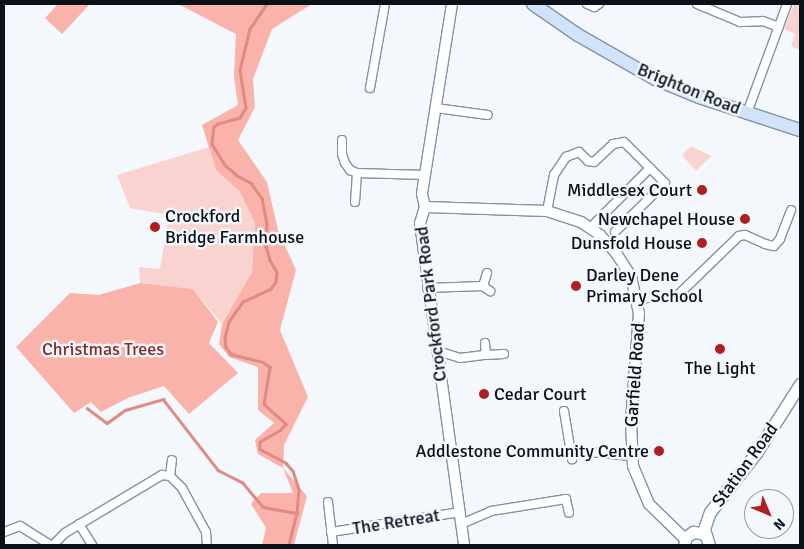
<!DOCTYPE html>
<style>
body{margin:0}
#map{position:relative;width:804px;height:549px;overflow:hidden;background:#f4f8fd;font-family:Signika,sans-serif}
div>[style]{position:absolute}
.green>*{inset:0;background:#f8d3cf}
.forest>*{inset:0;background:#f9b3aa}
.stream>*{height:2.5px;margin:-1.25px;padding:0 1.25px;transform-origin:1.25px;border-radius:1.25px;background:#df8b82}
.roads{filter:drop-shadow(1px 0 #8192a8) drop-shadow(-1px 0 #8192a8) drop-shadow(0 1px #8192a8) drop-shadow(0 -1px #8192a8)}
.minor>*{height:8px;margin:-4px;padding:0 4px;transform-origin:4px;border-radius:4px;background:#fff}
.tertiary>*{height:10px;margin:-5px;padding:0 5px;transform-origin:5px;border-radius:5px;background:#fff}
.secondary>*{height:11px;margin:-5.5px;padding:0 5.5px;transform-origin:5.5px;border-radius:5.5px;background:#fff}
.primary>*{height:12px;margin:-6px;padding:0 6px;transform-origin:6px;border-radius:6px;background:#d1e3f8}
.dots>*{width:14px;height:14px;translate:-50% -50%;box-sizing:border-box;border:2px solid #f4f8fd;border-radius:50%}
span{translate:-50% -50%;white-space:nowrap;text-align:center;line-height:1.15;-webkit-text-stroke:5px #f4f8fd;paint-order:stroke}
.street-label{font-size:18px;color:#0b1119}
.poi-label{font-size:18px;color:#0b1119}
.right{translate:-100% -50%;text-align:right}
.left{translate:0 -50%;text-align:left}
.park-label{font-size:18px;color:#8b2925}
.frame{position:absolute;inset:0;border:5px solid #0b1119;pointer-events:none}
.north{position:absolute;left:744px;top:489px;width:50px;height:50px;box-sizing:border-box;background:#f4f8fd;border:1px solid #979ca2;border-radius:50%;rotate:135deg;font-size:14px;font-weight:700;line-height:20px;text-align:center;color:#0b1119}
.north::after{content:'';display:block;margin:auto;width:18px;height:22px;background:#af1e20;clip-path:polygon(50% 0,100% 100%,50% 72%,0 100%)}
</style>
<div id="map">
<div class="green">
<div style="clip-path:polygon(794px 4px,800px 4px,800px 50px,791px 46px,795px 34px,784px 29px)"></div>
<div style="clip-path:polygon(691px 146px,711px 156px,696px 171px,682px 155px)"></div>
<div style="clip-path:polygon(209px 147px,216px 170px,240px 192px,255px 223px,252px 272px,222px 324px,193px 289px,140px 283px,139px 267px,160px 269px,169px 215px,130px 208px,117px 175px)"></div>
</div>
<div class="forest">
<div style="clip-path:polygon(58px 4px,90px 4px,62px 34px,45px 18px)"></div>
<div style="clip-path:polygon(312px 4px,272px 29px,253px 79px,255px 107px,238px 140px,267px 182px,278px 230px,296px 270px,280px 330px,308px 397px,284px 445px,283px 468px,307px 496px,294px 545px,262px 545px,266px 528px,251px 504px,261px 493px,293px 493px,283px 468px,258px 454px,255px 440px,274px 423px,258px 410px,258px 367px,229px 357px,219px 344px,222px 324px,252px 272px,255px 223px,240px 192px,216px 170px,202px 125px,238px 105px,234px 76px,236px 34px,180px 5px)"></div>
<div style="clip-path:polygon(140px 283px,193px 289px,218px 322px,209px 343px,238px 373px,189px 414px,164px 386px,128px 398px,101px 412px,91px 402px,74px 413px,16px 347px,70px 293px,99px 295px)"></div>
</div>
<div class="stream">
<div style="left:267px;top:4px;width:30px;rotate:124deg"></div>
<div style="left:250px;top:29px;width:42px;rotate:103.7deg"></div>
<div style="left:240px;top:70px;width:38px;rotate:81deg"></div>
<div style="left:246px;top:108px;width:12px;rotate:121deg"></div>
<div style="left:240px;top:118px;width:23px;rotate:165deg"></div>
<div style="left:218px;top:124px;width:5px;rotate:143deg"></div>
<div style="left:214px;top:127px;width:17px;rotate:97deg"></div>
<div style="left:212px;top:144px;width:26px;rotate:58deg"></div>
<div style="left:226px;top:166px;width:16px;rotate:40deg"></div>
<div style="left:238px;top:176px;width:15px;rotate:28deg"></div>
<div style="left:251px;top:183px;width:19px;rotate:54deg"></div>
<div style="left:262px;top:198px;width:26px;rotate:79deg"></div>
<div style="left:267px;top:224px;width:22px;rotate:93deg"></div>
<div style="left:266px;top:246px;width:15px;rotate:74deg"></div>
<div style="left:270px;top:260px;width:14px;rotate:60deg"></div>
<div style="left:277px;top:272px;width:10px;rotate:96deg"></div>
<div style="left:276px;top:282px;width:9px;rotate:126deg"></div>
<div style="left:271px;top:289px;width:31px;rotate:155deg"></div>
<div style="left:243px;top:302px;width:24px;rotate:125deg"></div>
<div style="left:229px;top:322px;width:16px;rotate:104deg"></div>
<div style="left:225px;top:338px;width:9px;rotate:84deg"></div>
<div style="left:226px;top:347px;width:9px;rotate:54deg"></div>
<div style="left:231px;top:354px;width:33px;rotate:14deg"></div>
<div style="left:263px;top:362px;width:9px;rotate:36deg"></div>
<div style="left:270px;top:367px;width:37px;rotate:99deg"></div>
<div style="left:264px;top:404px;width:30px;rotate:42deg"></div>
<div style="left:286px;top:424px;width:8px;rotate:130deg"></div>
<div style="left:281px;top:430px;width:24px;rotate:150deg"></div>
<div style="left:260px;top:442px;width:7px;rotate:90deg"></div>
<div style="left:260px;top:449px;width:30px;rotate:28deg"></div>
<div style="left:286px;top:463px;width:11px;rotate:49deg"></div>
<div style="left:293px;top:471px;width:20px;rotate:72deg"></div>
<div style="left:299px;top:490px;width:23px;rotate:95deg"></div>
<div style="left:297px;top:513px;width:33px;rotate:104deg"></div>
<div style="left:87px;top:408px;width:25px;rotate:37deg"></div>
<div style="left:107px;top:423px;width:22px;rotate:-36deg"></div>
<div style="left:125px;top:410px;width:40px;rotate:-16deg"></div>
<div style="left:163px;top:399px;width:90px;rotate:52.2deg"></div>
<div style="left:218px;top:470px;width:28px;rotate:27deg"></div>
<div style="left:243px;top:483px;width:31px;rotate:50deg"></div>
<div style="left:263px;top:507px;width:35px;rotate:10deg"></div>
</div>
<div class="roads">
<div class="minor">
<div style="left:587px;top:4px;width:8px;rotate:23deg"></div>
<div style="left:594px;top:7px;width:6px;rotate:-31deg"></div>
<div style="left:697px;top:4px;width:47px;rotate:22.7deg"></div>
<div style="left:740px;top:22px;width:23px;rotate:-2deg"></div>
<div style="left:763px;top:21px;width:17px;rotate:21deg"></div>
<div style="left:370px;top:88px;width:85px;rotate:-79.9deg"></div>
<div style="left:436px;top:108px;width:52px;rotate:7.7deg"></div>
<div style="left:747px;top:113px;width:116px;rotate:-69.8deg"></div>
<div style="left:342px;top:140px;width:14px;rotate:90deg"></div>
<div style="left:342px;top:154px;width:9px;rotate:72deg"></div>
<div style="left:345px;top:163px;width:9px;rotate:54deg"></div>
<div style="left:350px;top:170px;width:8px;rotate:23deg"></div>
<div style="left:357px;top:173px;width:68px;rotate:1.7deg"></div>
<div style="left:355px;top:202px;width:29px;rotate:-86deg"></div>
<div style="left:547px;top:211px;width:37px;rotate:-79deg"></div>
<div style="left:554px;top:175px;width:22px;rotate:-56deg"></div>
<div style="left:566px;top:157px;width:14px;rotate:-21deg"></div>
<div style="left:579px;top:152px;width:13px;rotate:45deg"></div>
<div style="left:588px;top:161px;width:6px;rotate:9deg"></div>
<div style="left:594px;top:162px;width:26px;rotate:-43deg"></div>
<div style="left:613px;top:144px;width:11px;rotate:-10deg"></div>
<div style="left:624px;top:142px;width:58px;rotate:45deg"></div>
<div style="left:665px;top:183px;width:70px;rotate:135.6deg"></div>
<div style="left:590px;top:228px;width:85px;rotate:-45deg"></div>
<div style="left:487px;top:273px;width:14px;rotate:107deg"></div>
<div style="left:483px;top:286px;width:9px;rotate:36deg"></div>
<div style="left:427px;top:288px;width:56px;rotate:-2deg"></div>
<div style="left:638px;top:299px;width:40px;rotate:-5.7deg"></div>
<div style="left:678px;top:295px;width:85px;rotate:-44deg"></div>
<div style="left:739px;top:236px;width:6px;rotate:-9deg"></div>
<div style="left:745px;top:235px;width:22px;rotate:24deg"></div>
<div style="left:765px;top:244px;width:9px;rotate:13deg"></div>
<div style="left:774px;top:246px;width:9px;rotate:-49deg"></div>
<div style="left:780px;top:239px;width:31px;rotate:-69deg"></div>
<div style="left:437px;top:354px;width:7px;rotate:-8deg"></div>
<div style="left:444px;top:353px;width:17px;rotate:17deg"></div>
<div style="left:460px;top:358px;width:26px;rotate:-7deg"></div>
<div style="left:486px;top:355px;width:12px;rotate:-95deg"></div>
<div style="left:486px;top:355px;width:18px;rotate:-3deg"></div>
<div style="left:564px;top:411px;width:49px;rotate:80.5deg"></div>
<div style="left:570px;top:450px;width:61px;rotate:5.6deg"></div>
<div style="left:170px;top:476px;width:16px;rotate:-83deg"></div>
<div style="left:328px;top:502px;width:43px;rotate:83.4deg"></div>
<div style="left:79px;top:524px;width:25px;rotate:58deg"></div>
<div style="left:461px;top:524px;width:33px;rotate:-23deg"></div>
<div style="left:491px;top:511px;width:76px;rotate:-9.1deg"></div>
<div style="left:566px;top:499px;width:14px;rotate:78deg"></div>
<div style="left:4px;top:532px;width:17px;rotate:-21deg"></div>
<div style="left:20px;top:526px;width:36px;rotate:32deg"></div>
<div style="left:331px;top:532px;width:131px;rotate:-8.8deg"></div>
<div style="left:53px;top:545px;width:17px;rotate:-45deg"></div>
<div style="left:65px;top:533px;width:113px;rotate:-30.9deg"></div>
<div style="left:162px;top:475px;width:8px;rotate:7deg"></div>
<div style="left:170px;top:476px;width:17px;rotate:45deg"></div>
<div style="left:182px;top:488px;width:50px;rotate:61.4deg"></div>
<div style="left:206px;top:532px;width:13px;rotate:86deg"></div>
</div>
<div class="tertiary">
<div style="left:452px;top:4px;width:192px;rotate:99deg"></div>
<div style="left:422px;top:194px;width:13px;rotate:77deg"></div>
<div style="left:425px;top:207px;width:17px;rotate:107deg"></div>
<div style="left:420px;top:223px;width:325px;rotate:82.2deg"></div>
<div style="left:425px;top:207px;width:122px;rotate:1.9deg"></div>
<div style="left:547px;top:211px;width:36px;rotate:18deg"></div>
<div style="left:581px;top:222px;width:23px;rotate:34deg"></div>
<div style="left:600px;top:235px;width:24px;rotate:48deg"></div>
<div style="left:616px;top:253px;width:27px;rotate:57deg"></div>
<div style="left:631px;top:276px;width:38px;rotate:78deg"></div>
<div style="left:639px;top:313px;width:109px;rotate:94.2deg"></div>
<div style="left:631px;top:422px;width:44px;rotate:87.4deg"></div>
<div style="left:633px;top:466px;width:41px;rotate:67.2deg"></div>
<div style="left:649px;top:504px;width:50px;rotate:44.2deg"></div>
</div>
<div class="secondary">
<div style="left:684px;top:545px;width:8px;rotate:-76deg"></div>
<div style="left:686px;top:537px;width:9px;rotate:-36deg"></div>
<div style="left:693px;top:532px;width:8px;rotate:7deg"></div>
<div style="left:701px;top:533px;width:6px;rotate:31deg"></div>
<div style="left:709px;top:545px;width:17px;rotate:-107deg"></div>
<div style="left:704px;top:529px;width:18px;rotate:-71deg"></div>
<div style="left:710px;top:512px;width:75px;rotate:-52.1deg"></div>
<div style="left:756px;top:453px;width:82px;rotate:-57.5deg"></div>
</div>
<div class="primary">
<div style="left:533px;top:4px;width:55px;rotate:34.6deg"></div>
<div style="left:578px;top:35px;width:89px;rotate:29.7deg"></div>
<div style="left:655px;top:79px;width:48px;rotate:22.2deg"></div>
<div style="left:699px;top:97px;width:106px;rotate:18.1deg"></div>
</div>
</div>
<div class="dots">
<div style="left:702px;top:190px;background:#af1e20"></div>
<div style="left:745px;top:219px;background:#af1e20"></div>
<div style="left:155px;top:227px;background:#af1e20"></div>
<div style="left:702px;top:243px;background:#af1e20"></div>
<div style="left:576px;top:286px;background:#af1e20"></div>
<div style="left:720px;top:349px;background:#af1e20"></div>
<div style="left:484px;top:394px;background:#af1e20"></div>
<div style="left:659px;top:451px;background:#af1e20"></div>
</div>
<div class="street-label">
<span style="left:689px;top:89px;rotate:22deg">Brighton Road</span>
<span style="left:431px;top:304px;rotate:-97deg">Crockford Park Road</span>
<span style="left:635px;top:375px;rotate:-86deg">Garfield Road</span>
<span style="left:745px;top:465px;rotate:-54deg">Station Road</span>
<span style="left:396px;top:522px;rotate:-9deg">The Retreat</span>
</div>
<div class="poi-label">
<span class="right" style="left:692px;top:190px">Middlesex Court</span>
<span class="left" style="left:165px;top:227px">Crockford<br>Bridge Farmhouse</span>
<span class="right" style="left:735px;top:219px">Newchapel House</span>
<span class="right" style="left:692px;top:243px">Dunsfold House</span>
<span class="left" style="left:586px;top:286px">Darley Dene<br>Primary School</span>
<span style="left:720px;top:368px">The Light</span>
<span class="left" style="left:494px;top:394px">Cedar Court</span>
<span class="right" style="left:649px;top:451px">Addlestone Community Centre</span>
</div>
<div class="park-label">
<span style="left:103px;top:349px">Christmas Trees</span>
</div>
<div class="frame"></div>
<div class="north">N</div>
</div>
